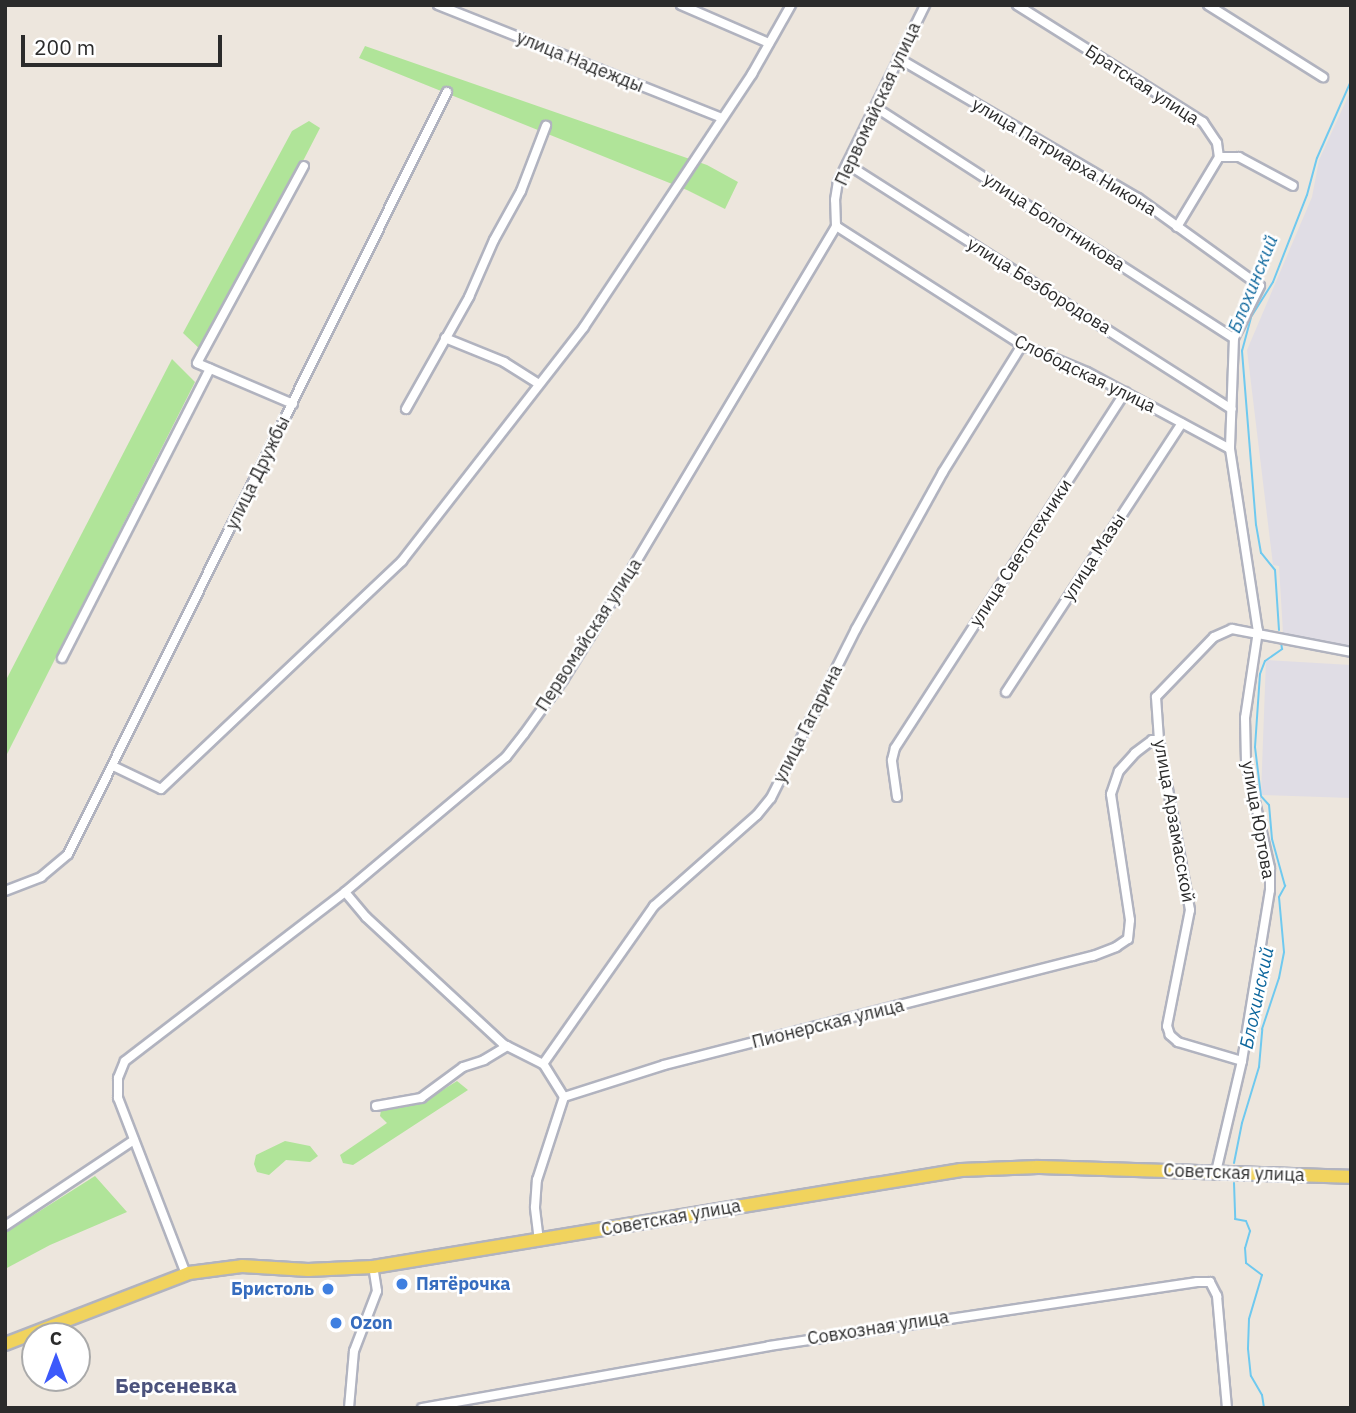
<!DOCTYPE html>
<meta charset="utf-8">
<style>
body{margin:0}
#map{position:relative;width:1356px;height:1413px;overflow:hidden;background:#ede6dd;font-family:"IBM Plex Sans",sans-serif}
div>[style]{position:absolute}
.industrial>*{inset:0;background:#e0dde5}
.green>*{inset:0;background:#b0e499}
.stream>*{height:2px;margin:-1px;padding:0 1px;transform-origin:1px;border-radius:1px;background:#6fc9ef}
.roads{filter:drop-shadow(2px 0 #b1b3bf) drop-shadow(-2px 0 #b1b3bf) drop-shadow(0 2px #b1b3bf) drop-shadow(0 -2px #b1b3bf)}
.street>*{height:8px;margin:-4px;padding:0 4px;transform-origin:4px;border-radius:4px;background:#fff}
.primary>*{height:12px;margin:-6px;padding:0 6px;transform-origin:6px;border-radius:6px;background:#f1d35d}
.dots>*{width:19px;height:19px;translate:-50% -50%;box-sizing:border-box;border:4px solid #fff;border-radius:50%}
span{translate:-50% -50%;white-space:nowrap;text-align:center;line-height:1.15;-webkit-text-stroke:5px #fff;paint-order:stroke}
.street-label{font-size:18px;color:#2b2b2b}
.shop-label{font-size:18px;color:#366cbe;font-weight:700}
.left{translate:0 -50%;text-align:left}
.right{translate:-100% -50%;text-align:right}
.water-label{font-size:19px;color:#0d679d;font-style:italic}
.quarter-label{font-size:21px;color:#4b527c;font-weight:700}
.frame{position:absolute;inset:0;border:7px solid #2b2b2b;pointer-events:none}
.north{position:absolute;left:21px;top:1322px;width:70px;height:70px;box-sizing:border-box;background:#fff;border:2px solid #aaa;border-radius:50%;rotate:0deg;font-size:19px;font-weight:700;line-height:28px;text-align:center;color:#2b2b2b}
.north::after{content:'';display:block;margin:auto;width:24px;height:32px;background:#3c59fb;clip-path:polygon(50% 0,100% 100%,50% 72%,0 100%)}
.scale{position:absolute;left:21px;top:35px;width:201px;height:32px;box-sizing:border-box;border:4px solid #2b2b2b;border-top:0;padding-left:9px;font-size:21px;line-height:24px;white-space:nowrap;color:#2b2b2b;-webkit-text-stroke:5px #fff;paint-order:stroke}
</style>
<div id="map">
<div class="industrial">
<div style="clip-path:polygon(1351px 90px,1351px 648px,1283px 633px,1279px 566px,1273px 565px,1247px 350px,1312px 197px,1319px 160px)"></div>
<div style="clip-path:polygon(1266px 660px,1351px 665px,1351px 798px,1261px 795px)"></div>
</div>
<div class="green">
<div style="clip-path:polygon(365px 46px,707px 165px,738px 182px,725px 209px,687px 190px,359px 58px)"></div>
<div style="clip-path:polygon(309px 121px,320px 128px,204px 353px,183px 333px,292px 131px)"></div>
<div style="clip-path:polygon(172px 359px,195px 382px,5px 758px,5px 682px)"></div>
<div style="clip-path:polygon(457px 1081px,468px 1090px,353px 1165px,343px 1163px,340px 1155px,387px 1123px,380px 1116px,381px 1110px,425px 1101px)"></div>
<div style="clip-path:polygon(285px 1141px,310px 1146px,318px 1156px,310px 1162px,286px 1160px,269px 1175px,257px 1172px,254px 1164px,256px 1155px)"></div>
<div style="clip-path:polygon(95px 1176px,127px 1212px,50px 1245px,5px 1269px,5px 1233px)"></div>
</div>
<div class="stream">
<div style="left:1279px;top:630px;width:60px;rotate:-93.8deg"></div>
<div style="left:1275px;top:570px;width:22px;rotate:-129deg"></div>
<div style="left:1261px;top:553px;width:28px;rotate:-100deg"></div>
<div style="left:1256px;top:525px;width:175px;rotate:-94.6deg"></div>
<div style="left:1242px;top:351px;width:35px;rotate:-75deg"></div>
<div style="left:1251px;top:317px;width:41px;rotate:-57.8deg"></div>
<div style="left:1273px;top:282px;width:93px;rotate:-68.7deg"></div>
<div style="left:1307px;top:195px;width:38px;rotate:-75deg"></div>
<div style="left:1317px;top:158px;width:84px;rotate:-66.2deg"></div>
<div style="left:1234px;top:1163px;width:41px;rotate:-78.7deg"></div>
<div style="left:1242px;top:1123px;width:59px;rotate:-73.1deg"></div>
<div style="left:1259px;top:1067px;width:38px;rotate:-85deg"></div>
<div style="left:1262px;top:1029px;width:54px;rotate:-71.6deg"></div>
<div style="left:1279px;top:978px;width:26px;rotate:-79deg"></div>
<div style="left:1284px;top:952px;width:55px;rotate:-95.2deg"></div>
<div style="left:1279px;top:897px;width:13px;rotate:-61deg"></div>
<div style="left:1285px;top:886px;width:49px;rotate:-105.5deg"></div>
<div style="left:1272px;top:839px;width:34px;rotate:-95deg"></div>
<div style="left:1269px;top:805px;width:12px;rotate:-132deg"></div>
<div style="left:1261px;top:796px;width:49px;rotate:-97deg"></div>
<div style="left:1255px;top:747px;width:73px;rotate:-86.1deg"></div>
<div style="left:1260px;top:674px;width:14px;rotate:-69deg"></div>
<div style="left:1265px;top:661px;width:21px;rotate:-35deg"></div>
<div style="left:1282px;top:649px;width:7px;rotate:-98deg"></div>
<div style="left:1234px;top:1183px;width:36px;rotate:88deg"></div>
<div style="left:1235px;top:1219px;width:11px;rotate:10deg"></div>
<div style="left:1246px;top:1221px;width:11px;rotate:68deg"></div>
<div style="left:1250px;top:1231px;width:18px;rotate:106deg"></div>
<div style="left:1245px;top:1248px;width:15px;rotate:86deg"></div>
<div style="left:1246px;top:1263px;width:20px;rotate:37deg"></div>
<div style="left:1262px;top:1275px;width:46px;rotate:106.5deg"></div>
<div style="left:1249px;top:1319px;width:30px;rotate:92deg"></div>
<div style="left:1248px;top:1349px;width:27px;rotate:84deg"></div>
<div style="left:1251px;top:1376px;width:22px;rotate:60deg"></div>
<div style="left:1262px;top:1395px;width:13px;rotate:81deg"></div>
</div>
<div class="roads">
<div class="street">
<div style="left:438px;top:5px;width:306px;rotate:21.7deg"></div>
<div style="left:681px;top:5px;width:96px;rotate:23.4deg"></div>
<div style="left:1017px;top:5px;width:220px;rotate:32.2deg"></div>
<div style="left:1203px;top:122px;width:25px;rotate:56deg"></div>
<div style="left:1217px;top:143px;width:14px;rotate:82deg"></div>
<div style="left:1219px;top:157px;width:20px"></div>
<div style="left:1239px;top:157px;width:61px;rotate:28.2deg"></div>
<div style="left:1208px;top:5px;width:136px;rotate:32.1deg"></div>
<div style="left:898px;top:58px;width:278px;rotate:30.3deg"></div>
<div style="left:1138px;top:198px;width:150px;rotate:35.8deg"></div>
<div style="left:1260px;top:286px;width:58px;rotate:116.6deg"></div>
<div style="left:1234px;top:338px;width:111px;rotate:92.1deg"></div>
<div style="left:1230px;top:449px;width:184px;rotate:81.3deg"></div>
<div style="left:1258px;top:631px;width:88px;rotate:98.5deg"></div>
<div style="left:1245px;top:718px;width:44px;rotate:88.7deg"></div>
<div style="left:1246px;top:762px;width:109px;rotate:77.2deg"></div>
<div style="left:1270px;top:868px;width:22px;rotate:90deg"></div>
<div style="left:1270px;top:890px;width:173px;rotate:99.3deg"></div>
<div style="left:1242px;top:1061px;width:114px;rotate:103.2deg"></div>
<div style="left:875px;top:107px;width:427px;rotate:32.8deg"></div>
<div style="left:847px;top:164px;width:456px;rotate:32.5deg"></div>
<div style="left:836px;top:226px;width:221px;rotate:32.6deg"></div>
<div style="left:1022px;top:345px;width:70px;rotate:22.6deg"></div>
<div style="left:1087px;top:372px;width:162px;rotate:28.3deg"></div>
<div style="left:1177px;top:227px;width:82px;rotate:-59deg"></div>
<div style="left:445px;top:338px;width:64px;rotate:22.1deg"></div>
<div style="left:504px;top:362px;width:41px;rotate:32.2deg"></div>
<div style="left:293px;top:404px;width:104px;rotate:-156.9deg"></div>
<div style="left:197px;top:363px;width:224px;rotate:-61.5deg"></div>
<div style="left:406px;top:409px;width:129px;rotate:-60.6deg"></div>
<div style="left:469px;top:297px;width:62px;rotate:-66.3deg"></div>
<div style="left:494px;top:240px;width:56px;rotate:-61.1deg"></div>
<div style="left:521px;top:191px;width:70px;rotate:-69deg"></div>
<div style="left:62px;top:658px;width:325px;rotate:-62.9deg"></div>
<div style="left:1006px;top:692px;width:321px;rotate:-56.8deg"></div>
<div style="left:113px;top:766px;width:53px;rotate:25.6deg"></div>
<div style="left:161px;top:789px;width:332px;rotate:-43.4deg"></div>
<div style="left:402px;top:561px;width:296px;rotate:-52.1deg"></div>
<div style="left:584px;top:327px;width:304px;rotate:-56.4deg"></div>
<div style="left:752px;top:74px;width:79px;rotate:-60.5deg"></div>
<div style="left:897px;top:797px;width:37px;rotate:-98deg"></div>
<div style="left:892px;top:760px;width:12px;rotate:-76deg"></div>
<div style="left:895px;top:748px;width:424px;rotate:-57.1deg"></div>
<div style="left:5px;top:891px;width:39px;rotate:-21deg"></div>
<div style="left:41px;top:877px;width:35px;rotate:-40deg"></div>
<div style="left:68px;top:854px;width:851px;rotate:-63.56deg"></div>
<div style="left:345px;top:892px;width:33px;rotate:50deg"></div>
<div style="left:366px;top:917px;width:187px;rotate:42.8deg"></div>
<div style="left:503px;top:1044px;width:45px;rotate:26.6deg"></div>
<div style="left:1242px;top:1061px;width:67px;rotate:-163.5deg"></div>
<div style="left:1178px;top:1042px;width:11px;rotate:-139deg"></div>
<div style="left:1170px;top:1035px;width:9px;rotate:-108deg"></div>
<div style="left:1167px;top:1026px;width:118px;rotate:-78.8deg"></div>
<div style="left:1190px;top:910px;width:173px;rotate:-100.3deg"></div>
<div style="left:1159px;top:740px;width:43px;rotate:-94deg"></div>
<div style="left:1156px;top:697px;width:83px;rotate:-46deg"></div>
<div style="left:1214px;top:637px;width:20px;rotate:-24deg"></div>
<div style="left:1232px;top:629px;width:121px;rotate:10.9deg"></div>
<div style="left:564px;top:1097px;width:105px;rotate:-17.7deg"></div>
<div style="left:664px;top:1065px;width:443px;rotate:-14.3deg"></div>
<div style="left:1093px;top:956px;width:25px;rotate:-21deg"></div>
<div style="left:1116px;top:947px;width:14px;rotate:-34deg"></div>
<div style="left:1128px;top:939px;width:19px;rotate:-84deg"></div>
<div style="left:1130px;top:920px;width:127px;rotate:-98.6deg"></div>
<div style="left:1111px;top:794px;width:24px;rotate:-71deg"></div>
<div style="left:1119px;top:771px;width:24px;rotate:-48deg"></div>
<div style="left:1135px;top:753px;width:21px;rotate:-37deg"></div>
<div style="left:1152px;top:740px;width:7px"></div>
<div style="left:376px;top:1106px;width:46px;rotate:-10.1deg"></div>
<div style="left:421px;top:1098px;width:52px;rotate:-36.4deg"></div>
<div style="left:463px;top:1067px;width:22px;rotate:-18deg"></div>
<div style="left:484px;top:1060px;width:27px;rotate:-31deg"></div>
<div style="left:5px;top:1226px;width:155px;rotate:-33.7deg"></div>
<div style="left:539px;top:1241px;width:34px;rotate:-97deg"></div>
<div style="left:535px;top:1207px;width:27px;rotate:-86deg"></div>
<div style="left:537px;top:1180px;width:87px;rotate:-72deg"></div>
<div style="left:564px;top:1097px;width:39px;rotate:-122deg"></div>
<div style="left:543px;top:1064px;width:193px;rotate:-54.9deg"></div>
<div style="left:654px;top:906px;width:137px;rotate:-41.5deg"></div>
<div style="left:757px;top:815px;width:22px;rotate:-51deg"></div>
<div style="left:771px;top:798px;width:189px;rotate:-63.3deg"></div>
<div style="left:856px;top:629px;width:179px;rotate:-61deg"></div>
<div style="left:943px;top:472px;width:150px;rotate:-58.1deg"></div>
<div style="left:186px;top:1274px;width:189px;rotate:-111.1deg"></div>
<div style="left:118px;top:1098px;width:20px;rotate:-90deg"></div>
<div style="left:118px;top:1078px;width:18px;rotate:-68deg"></div>
<div style="left:125px;top:1061px;width:277px;rotate:-37.5deg"></div>
<div style="left:345px;top:892px;width:210px;rotate:-40deg"></div>
<div style="left:506px;top:757px;width:29px;rotate:-52deg"></div>
<div style="left:524px;top:734px;width:67px;rotate:-54.2deg"></div>
<div style="left:563px;top:680px;width:121px;rotate:-58.1deg"></div>
<div style="left:627px;top:577px;width:409px;rotate:-59.2deg"></div>
<div style="left:836px;top:226px;width:26px;rotate:-92deg"></div>
<div style="left:835px;top:200px;width:18px;rotate:-81deg"></div>
<div style="left:838px;top:182px;width:197px;rotate:-63.8deg"></div>
<div style="left:349px;top:1408px;width:57px;rotate:-85deg"></div>
<div style="left:354px;top:1351px;width:64px;rotate:-69deg"></div>
<div style="left:377px;top:1291px;width:24px;rotate:-99deg"></div>
<div style="left:422px;top:1408px;width:352px;rotate:-10.1deg"></div>
<div style="left:769px;top:1346px;width:433px;rotate:-8.5deg"></div>
<div style="left:1197px;top:1282px;width:13px"></div>
<div style="left:1210px;top:1282px;width:16px;rotate:63deg"></div>
<div style="left:1217px;top:1296px;width:112px;rotate:84.9deg"></div>
</div>
<div class="primary">
<div style="left:5px;top:1344px;width:197px;rotate:-21.1deg"></div>
<div style="left:189px;top:1273px;width:53px;rotate:-7.5deg"></div>
<div style="left:242px;top:1266px;width:66px;rotate:3.5deg"></div>
<div style="left:308px;top:1270px;width:65px;rotate:-2.6deg"></div>
<div style="left:373px;top:1267px;width:596px;rotate:-9.37deg"></div>
<div style="left:961px;top:1170px;width:77px;rotate:-2.2deg"></div>
<div style="left:1038px;top:1167px;width:313px;rotate:1.8deg"></div>
</div>
</div>
<div class="dots">
<div style="left:402px;top:1284px;background:#3f7fe0"></div>
<div style="left:328px;top:1289px;background:#3f7fe0"></div>
<div style="left:336px;top:1323px;background:#3f7fe0"></div>
</div>
<div class="street-label">
<span style="left:580px;top:62px;rotate:22deg">улица Надежды</span>
<span style="left:1142px;top:85px;rotate:33deg">Братская улица</span>
<span style="left:878px;top:104px;rotate:-65deg">Первомайская улица</span>
<span style="left:1064px;top:157px;rotate:31deg">улица Патриарха Никона</span>
<span style="left:1054px;top:222px;rotate:33deg">улица Болотникова</span>
<span style="left:1039px;top:286px;rotate:32deg">улица Безбородова</span>
<span style="left:1085px;top:374px;rotate:26deg">Слободская улица</span>
<span style="left:258px;top:473px;rotate:-64deg">улица Дружбы</span>
<span style="left:1021px;top:553px;rotate:-57deg">улица Светотехники</span>
<span style="left:1094px;top:557px;rotate:-57deg">улица Мазы</span>
<span style="left:589px;top:635px;rotate:-57deg">Первомайская улица</span>
<span style="left:808px;top:724px;rotate:-63deg">улица Гагарина</span>
<span style="left:1258px;top:820px;rotate:80deg">улица Юртова</span>
<span style="left:1174px;top:821px;rotate:80deg">улица Арзамасской</span>
<span style="left:828px;top:1024px;rotate:-14deg">Пионерская улица</span>
<span style="left:1234px;top:1173px;rotate:2deg">Советская улица</span>
<span style="left:671px;top:1218px;rotate:-10deg">Советская улица</span>
<span style="left:878px;top:1328px;rotate:-9deg">Совхозная улица</span>
</div>
<div class="shop-label">
<span class="left" style="left:416px;top:1284px">Пятёрочка</span>
<span class="right" style="left:314px;top:1289px">Бристоль</span>
<span class="left" style="left:350px;top:1323px">Ozon</span>
</div>
<div class="water-label">
<span style="left:1253px;top:284px;rotate:-68deg">Блохинский</span>
<span style="left:1257px;top:998px;rotate:-78deg">Блохинский</span>
</div>
<div class="quarter-label">
<span style="left:176px;top:1385px">Берсеневка</span>
</div>
<div class="frame"></div>
<div class="north">С</div>
<div class="scale">200 m</div>
</div>
